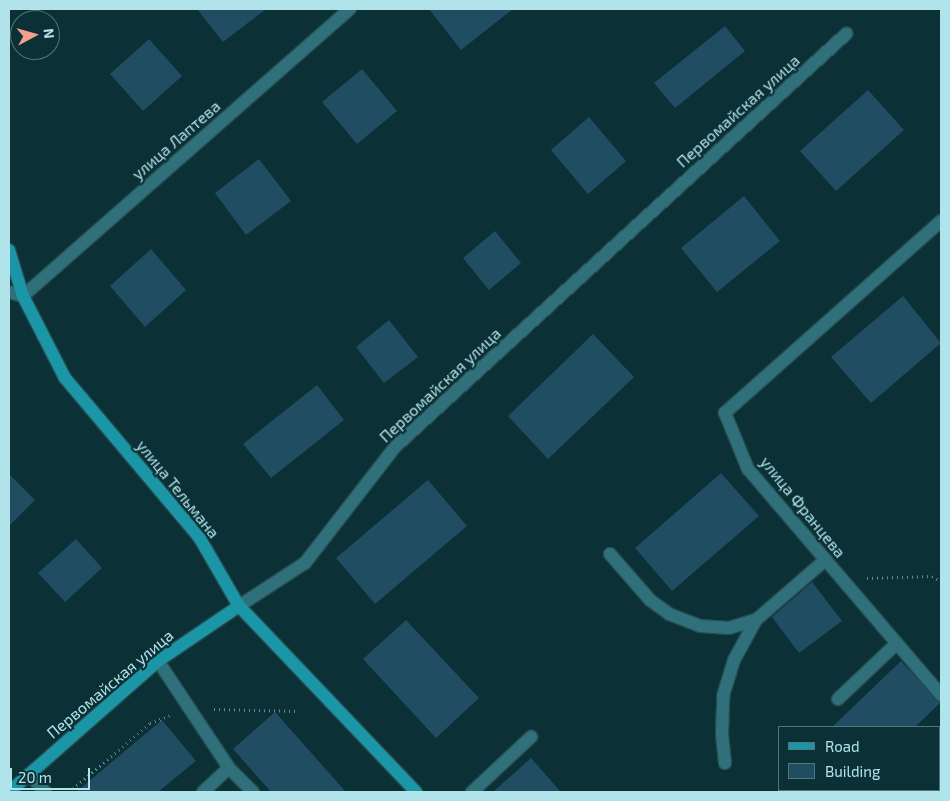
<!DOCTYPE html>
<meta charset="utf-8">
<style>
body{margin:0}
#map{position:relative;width:950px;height:801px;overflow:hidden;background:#0b3036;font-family:"Exo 2",sans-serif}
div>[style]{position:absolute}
.building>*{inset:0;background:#204d61}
.path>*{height:3px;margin-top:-1.5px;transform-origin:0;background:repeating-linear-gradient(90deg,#618c93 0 1px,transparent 0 5px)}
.roads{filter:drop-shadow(1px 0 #264d53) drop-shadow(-1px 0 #264d53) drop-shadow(0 1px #264d53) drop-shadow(0 -1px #264d53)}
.lane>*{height:12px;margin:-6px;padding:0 6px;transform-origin:6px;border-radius:6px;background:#2f707a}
.street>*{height:12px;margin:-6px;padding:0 6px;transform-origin:6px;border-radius:6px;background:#2f707a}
.secondary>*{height:12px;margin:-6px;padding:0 6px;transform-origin:6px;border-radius:6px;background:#1a96a6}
span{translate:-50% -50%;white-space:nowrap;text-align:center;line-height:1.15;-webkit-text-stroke:4.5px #0b3036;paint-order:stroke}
.street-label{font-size:16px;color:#b1e3eb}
.frame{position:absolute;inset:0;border:10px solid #b1e3eb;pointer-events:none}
.legend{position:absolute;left:778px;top:726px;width:162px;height:65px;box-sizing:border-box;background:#0b3036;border:1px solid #4d787e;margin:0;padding:6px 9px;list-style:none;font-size:15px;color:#b1e3eb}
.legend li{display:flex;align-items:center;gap:10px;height:25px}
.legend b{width:25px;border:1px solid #4d787e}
.north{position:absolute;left:10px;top:10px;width:50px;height:50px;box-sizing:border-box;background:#0b3036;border:1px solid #4d787e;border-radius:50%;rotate:84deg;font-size:14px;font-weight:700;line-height:20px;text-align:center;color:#b1e3eb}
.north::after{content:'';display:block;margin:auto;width:18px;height:22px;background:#f59d8f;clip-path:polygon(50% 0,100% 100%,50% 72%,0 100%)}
.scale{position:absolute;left:10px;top:768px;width:80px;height:22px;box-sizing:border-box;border:2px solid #b1e3eb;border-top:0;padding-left:6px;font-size:15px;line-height:18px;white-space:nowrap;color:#b1e3eb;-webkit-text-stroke:4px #0b3036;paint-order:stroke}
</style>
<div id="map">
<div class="building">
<div style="clip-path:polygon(197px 9px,266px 9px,223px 42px)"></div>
<div style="clip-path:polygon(429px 9px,513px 9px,461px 50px)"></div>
<div style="clip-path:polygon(725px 26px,745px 51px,675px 108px,654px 83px)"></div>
<div style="clip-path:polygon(149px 39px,182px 76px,143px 111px,110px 74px)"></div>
<div style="clip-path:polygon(362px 69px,397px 111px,357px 144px,322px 102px)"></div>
<div style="clip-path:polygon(868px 90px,904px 130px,836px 191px,800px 151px)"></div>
<div style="clip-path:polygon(589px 117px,626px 161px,588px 194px,551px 150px)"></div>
<div style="clip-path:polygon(259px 159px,291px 201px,246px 235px,215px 193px)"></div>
<div style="clip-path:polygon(744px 196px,780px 241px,717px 292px,681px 248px)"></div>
<div style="clip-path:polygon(495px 231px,521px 263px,489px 290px,463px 258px)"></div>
<div style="clip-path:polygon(151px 249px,186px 290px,145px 327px,110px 286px)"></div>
<div style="clip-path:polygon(903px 296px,941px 343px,871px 403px,831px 357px)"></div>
<div style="clip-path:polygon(389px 320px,418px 357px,384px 383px,356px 347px)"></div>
<div style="clip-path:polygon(593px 334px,634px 377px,548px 459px,508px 416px)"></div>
<div style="clip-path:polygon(317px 385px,344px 420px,271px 478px,243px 444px)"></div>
<div style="clip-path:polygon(721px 473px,759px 516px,672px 591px,635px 548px)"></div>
<div style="clip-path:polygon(9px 474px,35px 500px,9px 526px)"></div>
<div style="clip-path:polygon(428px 480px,467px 526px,375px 604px,336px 558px)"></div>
<div style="clip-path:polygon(76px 539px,102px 568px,65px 602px,38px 573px)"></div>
<div style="clip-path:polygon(812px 582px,842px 621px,799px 653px,772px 617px)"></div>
<div style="clip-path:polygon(406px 620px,479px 698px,436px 738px,363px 659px)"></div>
<div style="clip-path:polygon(901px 661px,940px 703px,915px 727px,832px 727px)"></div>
<div style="clip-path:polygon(275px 712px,346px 792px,271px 792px,233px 749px)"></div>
<div style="clip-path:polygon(162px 720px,196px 761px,158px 792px,76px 792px)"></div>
<div style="clip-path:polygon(531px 758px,561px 792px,493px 792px)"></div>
</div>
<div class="path">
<div style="left:867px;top:578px;width:65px;rotate:-1.8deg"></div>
<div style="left:932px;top:576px;width:10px;rotate:29deg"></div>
<div style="left:214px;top:709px;width:85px;rotate:1.3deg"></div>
<div style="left:69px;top:792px;width:106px;rotate:-40.4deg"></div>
<div style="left:150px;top:723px;width:22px;rotate:-21deg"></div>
</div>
<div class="roads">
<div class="lane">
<div style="left:941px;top:221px;width:289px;rotate:138.4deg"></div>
<div style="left:725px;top:413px;width:61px;rotate:67.7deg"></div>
<div style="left:748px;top:469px;width:297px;rotate:49.5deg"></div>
<div style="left:610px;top:554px;width:61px;rotate:49deg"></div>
<div style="left:650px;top:600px;width:24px;rotate:36deg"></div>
<div style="left:669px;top:614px;width:33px;rotate:21deg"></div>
<div style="left:700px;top:626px;width:29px;rotate:4deg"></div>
<div style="left:729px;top:628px;width:28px;rotate:-17deg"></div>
<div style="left:756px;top:620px;width:90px;rotate:-40.9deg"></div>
<div style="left:158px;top:661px;width:128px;rotate:56.4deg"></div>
<div style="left:229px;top:768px;width:34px;rotate:45deg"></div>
<div style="left:838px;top:699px;width:80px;rotate:-43.5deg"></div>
<div style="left:725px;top:763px;width:29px;rotate:-96deg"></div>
<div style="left:722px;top:734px;width:38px;rotate:-88deg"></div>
<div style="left:723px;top:696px;width:38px;rotate:-73deg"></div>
<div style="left:734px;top:660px;width:46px;rotate:-61.2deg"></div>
<div style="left:29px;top:774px;width:24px;rotate:48deg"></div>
<div style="left:203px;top:792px;width:35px;rotate:-43deg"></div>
<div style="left:472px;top:792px;width:81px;rotate:-43deg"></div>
</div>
<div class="street">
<div style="left:9px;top:292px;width:15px;rotate:16deg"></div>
<div style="left:23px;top:296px;width:435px;rotate:-41.3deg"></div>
<div style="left:239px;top:606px;width:79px;rotate:-33.1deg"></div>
<div style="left:305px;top:563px;width:147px;rotate:-52.2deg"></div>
<div style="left:395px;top:447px;width:612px;rotate:-42.48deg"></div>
</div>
<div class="secondary">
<div style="left:9px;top:250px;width:48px;rotate:73.1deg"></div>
<div style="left:23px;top:296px;width:92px;rotate:62.9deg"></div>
<div style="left:65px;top:378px;width:208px;rotate:49.9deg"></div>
<div style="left:199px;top:537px;width:80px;rotate:59.9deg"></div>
<div style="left:239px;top:606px;width:257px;rotate:46.4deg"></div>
<div style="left:9px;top:792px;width:198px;rotate:-41.3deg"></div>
<div style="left:158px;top:661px;width:98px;rotate:-34.2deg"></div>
</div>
</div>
<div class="street-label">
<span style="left:738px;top:111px;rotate:-42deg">Первомайская улица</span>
<span style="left:176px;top:140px;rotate:-41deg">улица Лаптева</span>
<span style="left:440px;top:385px;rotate:-43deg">Первомайская улица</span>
<span style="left:178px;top:489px;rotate:51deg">улица Тельмана</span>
<span style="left:803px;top:507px;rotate:51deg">улица Францева</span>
<span style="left:110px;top:684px;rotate:-40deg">Первомайская улица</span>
</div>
<div class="frame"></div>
<ul class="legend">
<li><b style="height:6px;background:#1a96a6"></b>Road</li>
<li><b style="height:14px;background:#204d61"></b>Building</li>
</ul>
<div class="north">N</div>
<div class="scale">20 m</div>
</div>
